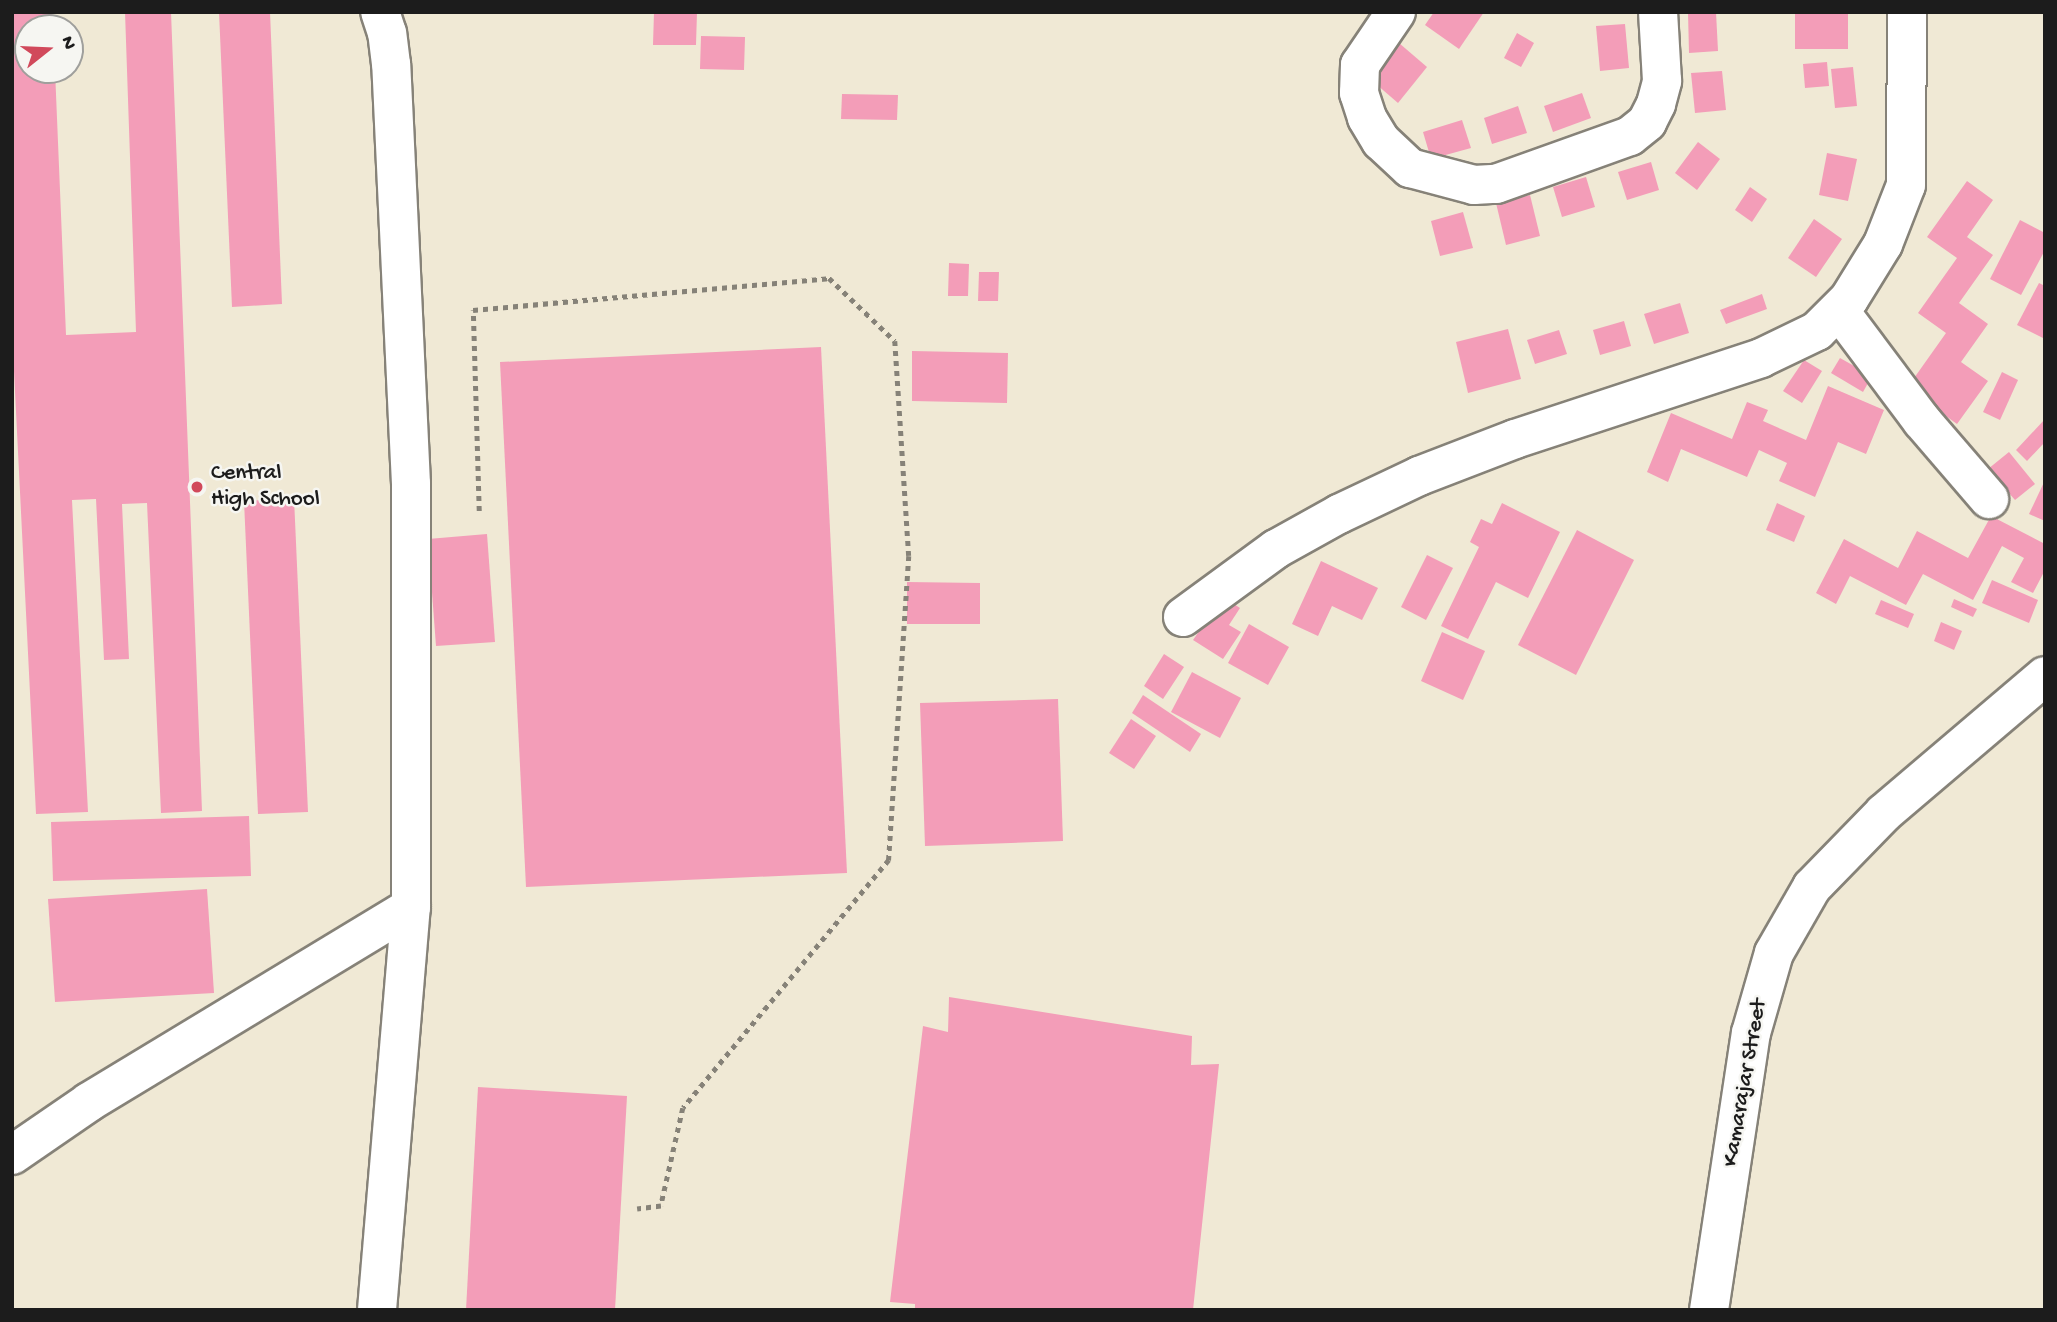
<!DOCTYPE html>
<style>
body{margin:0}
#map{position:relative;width:2057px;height:1322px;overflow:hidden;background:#f0e9d5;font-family:"Gochi Hand",sans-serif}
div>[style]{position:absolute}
.building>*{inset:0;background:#f39db8}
.path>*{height:4.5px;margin-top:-2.25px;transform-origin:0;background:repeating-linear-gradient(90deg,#868278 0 5px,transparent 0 10px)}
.roads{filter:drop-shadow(2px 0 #868278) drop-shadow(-2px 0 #868278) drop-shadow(0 2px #868278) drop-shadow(0 -2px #868278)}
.minor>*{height:38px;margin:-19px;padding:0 19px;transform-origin:19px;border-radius:19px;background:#fff}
.dots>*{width:19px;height:19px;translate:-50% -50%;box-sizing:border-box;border:4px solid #f6f6f2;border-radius:50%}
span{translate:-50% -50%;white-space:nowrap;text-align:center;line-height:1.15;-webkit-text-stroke:5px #f6f6f2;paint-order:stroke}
.poi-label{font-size:23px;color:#1c1c1c}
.left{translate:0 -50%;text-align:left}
.street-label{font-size:23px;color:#1c1c1c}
.frame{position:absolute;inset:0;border:14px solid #1c1c1c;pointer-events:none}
.north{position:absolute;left:14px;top:14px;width:70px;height:70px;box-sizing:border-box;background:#f6f6f2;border:2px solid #9f9f9c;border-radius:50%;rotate:72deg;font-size:19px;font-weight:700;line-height:28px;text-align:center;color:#1c1c1c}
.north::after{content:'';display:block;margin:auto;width:24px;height:32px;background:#d1495b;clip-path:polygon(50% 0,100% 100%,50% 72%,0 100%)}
</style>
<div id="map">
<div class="building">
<div style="clip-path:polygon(12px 12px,52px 12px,53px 28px,28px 28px,28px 70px,55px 70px,66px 335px,136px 332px,125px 12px,171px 12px,202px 811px,161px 813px,147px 503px,122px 504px,129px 659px,104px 660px,96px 499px,72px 500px,88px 812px,36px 814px,12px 331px)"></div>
<div style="clip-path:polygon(219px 12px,270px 12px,282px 304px,232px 307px)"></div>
<div style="clip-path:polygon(654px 12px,697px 12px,696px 45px,653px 45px)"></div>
<div style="clip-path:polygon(1434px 12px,1484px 12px,1459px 49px,1425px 25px)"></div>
<div style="clip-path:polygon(1688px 12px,1716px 12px,1718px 51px,1689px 53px)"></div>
<div style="clip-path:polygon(1795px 12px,1848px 12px,1848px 49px,1795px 49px)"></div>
<div style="clip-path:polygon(1625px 24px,1629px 68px,1600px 71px,1596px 26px)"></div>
<div style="clip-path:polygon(1517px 33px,1534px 43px,1521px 67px,1504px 58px)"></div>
<div style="clip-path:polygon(701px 36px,745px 37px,744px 70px,700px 69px)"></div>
<div style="clip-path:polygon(1399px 43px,1427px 67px,1398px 103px,1369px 78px)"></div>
<div style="clip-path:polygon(1827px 62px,1829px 86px,1805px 88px,1803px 64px)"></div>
<div style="clip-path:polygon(1853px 67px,1857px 106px,1835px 108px,1831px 69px)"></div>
<div style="clip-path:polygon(1722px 71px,1726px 110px,1695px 113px,1691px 73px)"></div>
<div style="clip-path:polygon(1582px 93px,1591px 118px,1553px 132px,1544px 106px)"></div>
<div style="clip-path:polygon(842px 94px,898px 95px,897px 120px,841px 119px)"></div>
<div style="clip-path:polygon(1518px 106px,1527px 133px,1492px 144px,1484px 118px)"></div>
<div style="clip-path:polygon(1462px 120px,1471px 148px,1431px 159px,1423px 132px)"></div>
<div style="clip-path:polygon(1698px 142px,1720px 159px,1697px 190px,1675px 173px)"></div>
<div style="clip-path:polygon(1827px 153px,1857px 159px,1848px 201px,1819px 195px)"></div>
<div style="clip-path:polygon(1651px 162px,1659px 190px,1627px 200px,1618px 172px)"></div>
<div style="clip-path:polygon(1586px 177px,1595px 207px,1562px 217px,1553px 187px)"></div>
<div style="clip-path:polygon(1967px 181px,1993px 200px,1967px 237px,1993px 255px,1959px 303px,1988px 324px,1961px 362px,1988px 381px,1957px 424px,1907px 388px,1946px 333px,1918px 313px,1957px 258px,1927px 237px)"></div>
<div style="clip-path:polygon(1750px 187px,1767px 199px,1752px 222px,1735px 210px)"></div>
<div style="clip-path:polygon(1530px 195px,1540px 236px,1506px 245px,1496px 203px)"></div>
<div style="clip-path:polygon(1463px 212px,1473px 248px,1440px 256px,1431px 221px)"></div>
<div style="clip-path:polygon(1814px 219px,1842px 239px,1816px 277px,1788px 258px)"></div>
<div style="clip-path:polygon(2020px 220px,2045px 233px,2045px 250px,2021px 295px,1990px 279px)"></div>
<div style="clip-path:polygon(949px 263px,969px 264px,968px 296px,948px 296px)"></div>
<div style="clip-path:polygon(979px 272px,999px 272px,998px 301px,978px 301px)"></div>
<div style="clip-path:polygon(2039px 283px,2045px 286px,2045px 339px,2017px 325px)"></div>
<div style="clip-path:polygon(1762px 294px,1767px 309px,1726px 324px,1720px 310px)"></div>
<div style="clip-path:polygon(1680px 303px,1689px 333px,1654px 344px,1644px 314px)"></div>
<div style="clip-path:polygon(1624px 321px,1631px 346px,1600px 355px,1593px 330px)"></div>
<div style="clip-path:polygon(1508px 329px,1521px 379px,1468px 393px,1456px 342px)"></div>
<div style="clip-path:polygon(1559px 330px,1567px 354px,1535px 364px,1527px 340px)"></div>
<div style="clip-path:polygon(821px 347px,847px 873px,526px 887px,500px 362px)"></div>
<div style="clip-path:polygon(912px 351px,1008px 353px,1007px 403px,912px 401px)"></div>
<div style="clip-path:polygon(1840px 358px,1872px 376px,1863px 392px,1831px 373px)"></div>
<div style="clip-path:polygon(1804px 360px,1822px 371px,1802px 403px,1783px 391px)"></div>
<div style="clip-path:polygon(2002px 372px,2018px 380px,2000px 420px,1983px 412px)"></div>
<div style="clip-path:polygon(1828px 386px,1884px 410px,1866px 454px,1838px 442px,1815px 497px,1779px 481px,1787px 463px,1759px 450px,1747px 477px,1681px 449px,1668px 482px,1647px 472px,1671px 413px,1732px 439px,1747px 402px,1768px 410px,1763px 421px,1806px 440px)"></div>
<div style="clip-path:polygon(2045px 419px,2045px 442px,2027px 461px,2016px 450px)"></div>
<div style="clip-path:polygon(2009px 452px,2035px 484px,2015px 500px,1988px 469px)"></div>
<div style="clip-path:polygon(2045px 480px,2045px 521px,2029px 514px)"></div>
<div style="clip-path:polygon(294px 498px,308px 812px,258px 814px,244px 501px)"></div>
<div style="clip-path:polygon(1502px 503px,1560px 532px,1528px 598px,1496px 582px,1468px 639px,1441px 626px,1479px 547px,1470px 542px,1481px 519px,1492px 524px)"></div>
<div style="clip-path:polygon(1777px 503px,1805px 516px,1794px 542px,1766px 530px)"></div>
<div style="clip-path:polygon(1991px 516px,2045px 544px,2045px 570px,2033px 593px,2011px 582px,2024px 558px,2002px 546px,1973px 600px,1923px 574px,1906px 605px,1850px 576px,1836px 604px,1816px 593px,1844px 539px,1898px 568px,1917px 531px,1968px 558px)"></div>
<div style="clip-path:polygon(1577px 530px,1634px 560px,1576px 675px,1518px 645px)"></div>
<div style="clip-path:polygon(487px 534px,495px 642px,436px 646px,428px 539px)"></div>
<div style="clip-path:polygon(1427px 555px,1453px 568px,1426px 620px,1401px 607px)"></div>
<div style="clip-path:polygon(1321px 561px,1378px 588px,1362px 620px,1332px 606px,1318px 636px,1292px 624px)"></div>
<div style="clip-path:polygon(1992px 580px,2038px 600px,2029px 623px,1982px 603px)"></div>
<div style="clip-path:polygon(907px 582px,980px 583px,980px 624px,907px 624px)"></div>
<div style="clip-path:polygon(1223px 597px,1240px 608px,1229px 625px,1241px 632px,1223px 659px,1193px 640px)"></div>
<div style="clip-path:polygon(1954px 599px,1977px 609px,1973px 617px,1951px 607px)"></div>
<div style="clip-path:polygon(1881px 600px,1914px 614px,1908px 628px,1875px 614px)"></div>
<div style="clip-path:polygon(1941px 622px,1962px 631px,1954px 650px,1934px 641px)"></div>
<div style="clip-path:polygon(1249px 624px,1289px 647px,1268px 685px,1228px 663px)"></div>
<div style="clip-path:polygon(1442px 632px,1485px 651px,1463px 700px,1421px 681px)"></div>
<div style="clip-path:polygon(1164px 654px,1184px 667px,1163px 699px,1144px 686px)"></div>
<div style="clip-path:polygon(1192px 672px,1241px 698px,1220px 738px,1171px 712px)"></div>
<div style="clip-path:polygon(1143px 695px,1201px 734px,1190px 752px,1132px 713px)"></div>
<div style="clip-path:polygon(1058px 699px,1063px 841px,925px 846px,920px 703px)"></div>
<div style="clip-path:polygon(1131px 719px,1156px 736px,1134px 769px,1109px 753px)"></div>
<div style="clip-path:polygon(249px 816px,251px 876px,53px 881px,51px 822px)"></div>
<div style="clip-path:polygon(207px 889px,214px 993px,55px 1002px,48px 899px)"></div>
<div style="clip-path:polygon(949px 997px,1192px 1036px,1191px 1065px,1219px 1064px,1193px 1310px,915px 1310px,915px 1304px,890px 1302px,923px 1026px,948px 1032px)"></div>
<div style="clip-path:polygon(478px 1087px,627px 1096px,615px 1310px,466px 1310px)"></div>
</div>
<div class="path">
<div style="left:479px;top:511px;width:201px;rotate:-91.7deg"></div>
<div style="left:473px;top:310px;width:357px;rotate:-5.1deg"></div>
<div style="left:829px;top:278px;width:91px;rotate:43.7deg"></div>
<div style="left:895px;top:341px;width:215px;rotate:86.3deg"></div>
<div style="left:909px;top:556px;width:305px;rotate:93.8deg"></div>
<div style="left:889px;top:860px;width:322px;rotate:129.7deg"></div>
<div style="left:683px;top:1108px;width:100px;rotate:102.7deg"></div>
<div style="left:661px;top:1206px;width:24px;rotate:173deg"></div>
</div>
<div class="roads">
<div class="minor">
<div style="left:1396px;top:12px;width:64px;rotate:124.2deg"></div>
<div style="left:1360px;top:65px;width:28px;rotate:92deg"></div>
<div style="left:1359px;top:93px;width:26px;rotate:72deg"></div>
<div style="left:1367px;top:118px;width:27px;rotate:59deg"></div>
<div style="left:1381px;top:141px;width:40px;rotate:43deg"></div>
<div style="left:1410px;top:168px;width:66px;rotate:14.9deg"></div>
<div style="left:1474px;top:185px;width:22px;rotate:-3deg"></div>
<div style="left:1496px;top:184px;width:142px;rotate:-19.7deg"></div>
<div style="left:1630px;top:136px;width:22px;rotate:-39deg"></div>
<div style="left:1647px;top:122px;width:20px;rotate:-63deg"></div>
<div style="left:1656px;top:104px;width:24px;rotate:-75deg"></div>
<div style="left:1662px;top:81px;width:69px;rotate:-93.3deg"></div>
<div style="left:1839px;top:310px;width:139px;rotate:53.2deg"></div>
<div style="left:1922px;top:421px;width:103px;rotate:49.3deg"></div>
<div style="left:1183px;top:617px;width:115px;rotate:-36.2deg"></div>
<div style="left:1276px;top:549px;width:72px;rotate:-29.1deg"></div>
<div style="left:1339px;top:514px;width:89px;rotate:-25.4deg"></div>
<div style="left:1419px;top:476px;width:103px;rotate:-21.1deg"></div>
<div style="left:1515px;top:439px;width:259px;rotate:-18.2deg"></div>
<div style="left:1761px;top:358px;width:62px;rotate:-25.7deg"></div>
<div style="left:1817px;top:331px;width:45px;rotate:-45deg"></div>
<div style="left:1849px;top:299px;width:65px;rotate:-58.3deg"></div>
<div style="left:1883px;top:244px;width:63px;rotate:-68.7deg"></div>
<div style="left:1906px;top:185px;width:173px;rotate:-89.7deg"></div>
<div style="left:12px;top:1155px;width:93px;rotate:-34.5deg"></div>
<div style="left:89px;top:1102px;width:376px;rotate:-31.2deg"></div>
<div style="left:377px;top:1310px;width:404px;rotate:-85.2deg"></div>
<div style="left:411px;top:907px;width:423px;rotate:-90deg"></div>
<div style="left:411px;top:484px;width:420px;rotate:-92.7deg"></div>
<div style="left:391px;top:64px;width:31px;rotate:-97deg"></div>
<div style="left:387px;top:33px;width:22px;rotate:-108deg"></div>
<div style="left:1709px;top:1310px;width:280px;rotate:-81.4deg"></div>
<div style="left:1751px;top:1033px;width:83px;rotate:-74deg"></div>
<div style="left:1774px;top:953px;width:76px;rotate:-60.1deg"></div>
<div style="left:1812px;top:887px;width:103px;rotate:-45.8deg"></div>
<div style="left:1884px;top:813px;width:211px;rotate:-40.4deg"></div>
</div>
</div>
<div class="dots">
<div style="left:197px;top:487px;background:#d1495b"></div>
</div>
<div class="poi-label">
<span class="left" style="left:211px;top:487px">Central<br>High School</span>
</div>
<div class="street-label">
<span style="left:1746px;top:1083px;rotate:-80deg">Kamarajar Street</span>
</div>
<div class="frame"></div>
<div class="north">N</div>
</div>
